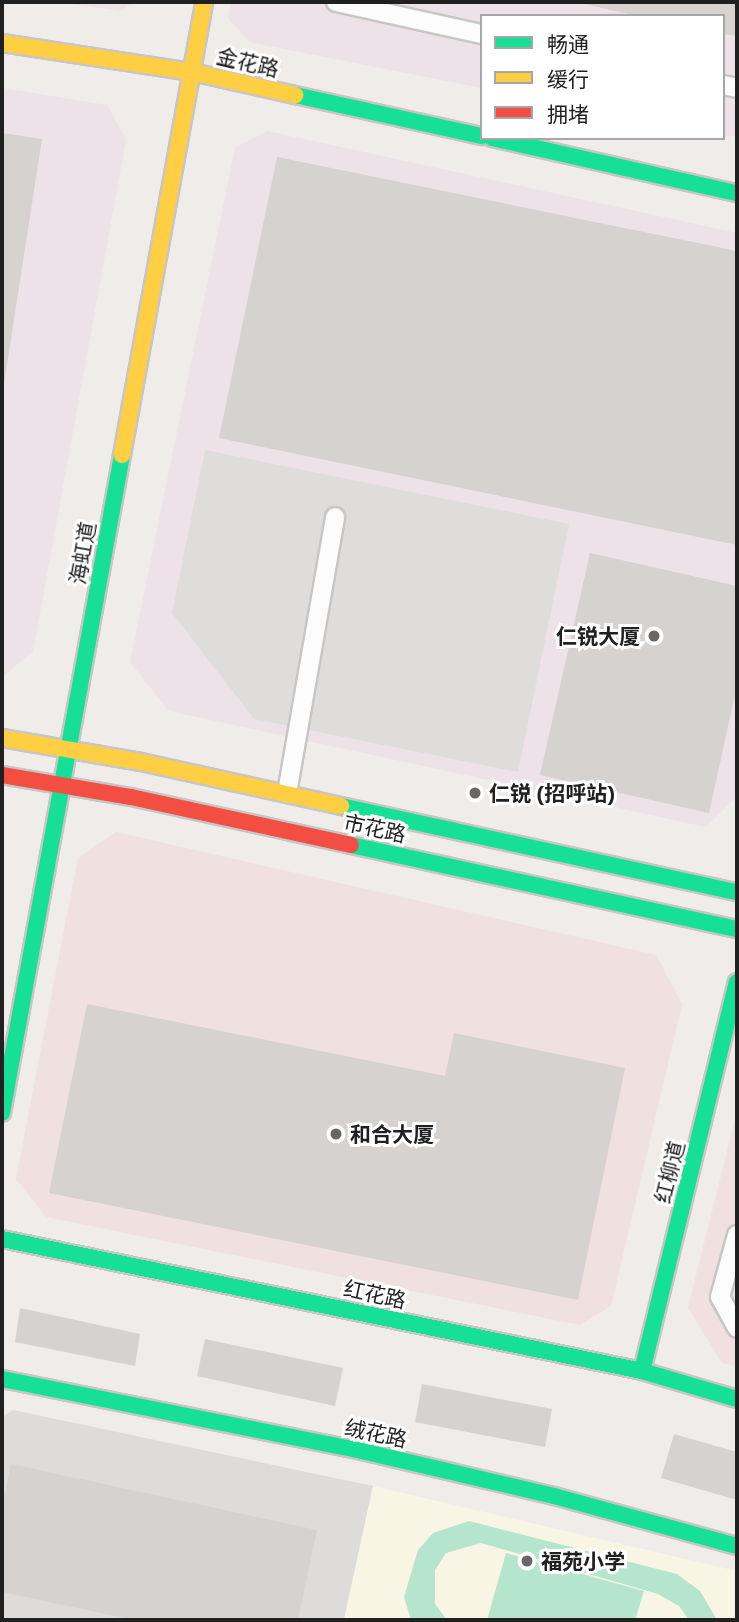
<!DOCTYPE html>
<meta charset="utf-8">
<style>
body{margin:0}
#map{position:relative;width:739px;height:1622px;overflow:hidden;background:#efece9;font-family:"Golos Text","Noto Sans SC",sans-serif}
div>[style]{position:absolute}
.residential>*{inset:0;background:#dedcda}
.commercial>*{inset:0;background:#f0e0e0}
.industrial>*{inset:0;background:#ece2e8}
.education>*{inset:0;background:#f8f5e5}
.pitch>*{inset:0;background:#b5e5cd}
.parking>*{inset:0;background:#dfdddc}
.building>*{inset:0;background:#d6d2d0}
.roads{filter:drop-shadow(2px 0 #c7c6c5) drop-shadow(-2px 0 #c7c6c5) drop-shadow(0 2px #c7c6c5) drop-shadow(0 -2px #c7c6c5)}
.lane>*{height:18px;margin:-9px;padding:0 9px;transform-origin:9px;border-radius:9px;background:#fdfcfc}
.fast>*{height:16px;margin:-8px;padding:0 8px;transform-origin:8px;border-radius:8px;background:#16e098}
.slow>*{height:16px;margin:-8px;padding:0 8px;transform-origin:8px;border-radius:8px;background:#ffcf43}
.jam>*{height:16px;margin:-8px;padding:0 8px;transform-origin:8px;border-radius:8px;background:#f24e42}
.dots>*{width:19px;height:19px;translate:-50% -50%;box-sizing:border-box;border:4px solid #fff;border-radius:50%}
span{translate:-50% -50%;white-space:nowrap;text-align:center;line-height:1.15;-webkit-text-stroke:6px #fff;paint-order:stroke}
.street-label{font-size:21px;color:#202020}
.poi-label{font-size:21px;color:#202020;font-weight:700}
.right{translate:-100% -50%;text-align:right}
.left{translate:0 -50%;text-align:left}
.frame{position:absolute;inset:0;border:4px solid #202020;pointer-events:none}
.legend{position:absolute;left:480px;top:14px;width:245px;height:126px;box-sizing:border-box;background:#fff;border:2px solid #a6a6a6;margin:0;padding:9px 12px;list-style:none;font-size:21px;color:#202020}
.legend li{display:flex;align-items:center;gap:14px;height:35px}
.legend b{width:35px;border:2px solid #a6a6a6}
</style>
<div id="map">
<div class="residential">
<div style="clip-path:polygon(13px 1410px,373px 1486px,344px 1620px,2px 1620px,2px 1417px)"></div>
</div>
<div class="commercial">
<div style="clip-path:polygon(116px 832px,656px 955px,682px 1004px,611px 1306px,580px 1325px,46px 1217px,16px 1179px,78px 858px)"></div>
<div style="clip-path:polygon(737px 1112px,737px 1367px,722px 1363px,688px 1308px)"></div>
</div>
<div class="industrial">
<div style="clip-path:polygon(59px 2px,133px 2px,121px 11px)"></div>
<div style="clip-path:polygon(231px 2px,737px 2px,737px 137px,723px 135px,723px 16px,482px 16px,482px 88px,249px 42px,228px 18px)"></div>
<div style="clip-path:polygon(2px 88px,107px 105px,126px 140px,33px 651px,2px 677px)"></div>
<div style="clip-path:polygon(267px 131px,737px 233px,737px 796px,706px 827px,169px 711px,130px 662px,235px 148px)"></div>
</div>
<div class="education">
<div style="clip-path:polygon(373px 1486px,737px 1571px,737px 1620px,344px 1620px)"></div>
</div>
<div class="pitch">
<div style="clip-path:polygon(469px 1521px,677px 1574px,700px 1591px,717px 1620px,689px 1620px,679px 1606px,658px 1594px,481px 1543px,446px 1553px,435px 1570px,435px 1604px,447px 1620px,411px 1620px,404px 1597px,418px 1550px,433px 1533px)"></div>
<div style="clip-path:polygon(506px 1553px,644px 1591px,635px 1620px,487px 1620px)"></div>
</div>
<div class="parking">
<div style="clip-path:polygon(205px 450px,569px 524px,518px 772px,254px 719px,172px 613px)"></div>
</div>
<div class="building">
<div style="clip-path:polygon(576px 2px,737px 2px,737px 36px,723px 34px,723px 16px,637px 16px)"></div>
<div style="clip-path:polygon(2px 133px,42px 139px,4px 384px,2px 383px)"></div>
<div style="clip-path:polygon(277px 157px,737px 251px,737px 545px,219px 438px)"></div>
<div style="clip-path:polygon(590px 553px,737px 586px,737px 686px,709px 813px,540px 775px)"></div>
<div style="clip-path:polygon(87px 1004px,445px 1076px,454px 1033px,625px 1068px,578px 1300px,49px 1193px)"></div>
<div style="clip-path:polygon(20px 1308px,140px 1334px,135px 1366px,15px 1342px)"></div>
<div style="clip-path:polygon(205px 1339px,343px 1368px,335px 1406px,197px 1376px)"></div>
<div style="clip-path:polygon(422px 1384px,552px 1409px,545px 1447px,415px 1422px)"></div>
<div style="clip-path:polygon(674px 1434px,737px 1452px,737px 1500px,661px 1478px)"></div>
<div style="clip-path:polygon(11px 1464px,317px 1530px,298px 1620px,134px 1620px,2px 1592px,2px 1508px)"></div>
</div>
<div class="roads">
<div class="lane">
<div style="left:336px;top:2px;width:149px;rotate:12.4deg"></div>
<div style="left:723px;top:85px;width:14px;rotate:12deg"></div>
<div style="left:287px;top:793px;width:280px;rotate:-80.1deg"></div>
<div style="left:737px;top:1235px;width:64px;rotate:105.3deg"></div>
<div style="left:720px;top:1297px;width:35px;rotate:61deg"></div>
</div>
<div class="fast">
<div style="left:295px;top:95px;width:191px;rotate:12.4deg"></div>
<div style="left:492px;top:138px;width:251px;rotate:12.7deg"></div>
<div style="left:341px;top:806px;width:405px;rotate:12.3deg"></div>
<div style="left:351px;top:845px;width:395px;rotate:12.3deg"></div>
<div style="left:2px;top:1113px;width:669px;rotate:-79.66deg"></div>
<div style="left:2px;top:1239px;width:653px;rotate:11.65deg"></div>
<div style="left:642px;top:1371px;width:99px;rotate:16.4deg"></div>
<div style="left:642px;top:1371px;width:400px;rotate:-76.3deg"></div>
<div style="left:2px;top:1379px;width:367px;rotate:11.3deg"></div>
<div style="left:362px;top:1451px;width:197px;rotate:13.2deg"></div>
<div style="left:554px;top:1496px;width:190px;rotate:15.3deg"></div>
</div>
<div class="slow">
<div style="left:2px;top:43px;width:192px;rotate:8.7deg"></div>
<div style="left:192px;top:72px;width:106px;rotate:12.6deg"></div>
<div style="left:122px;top:455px;width:460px;rotate:-79.7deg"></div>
<div style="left:2px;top:738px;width:141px;rotate:9.8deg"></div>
<div style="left:141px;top:762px;width:205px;rotate:12.4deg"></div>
</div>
<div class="jam">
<div style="left:2px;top:775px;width:131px;rotate:9.7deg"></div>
<div style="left:131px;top:797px;width:225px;rotate:12.3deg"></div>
</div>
</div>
<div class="dots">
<div style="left:654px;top:636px;background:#686766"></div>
<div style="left:475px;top:793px;background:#686766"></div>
<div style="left:336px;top:1134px;background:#686766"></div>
<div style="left:527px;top:1561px;background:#686766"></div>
</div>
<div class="street-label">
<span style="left:248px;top:62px;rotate:13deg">金花路</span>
<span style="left:82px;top:553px;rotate:-80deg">海虹道</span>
<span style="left:375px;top:828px;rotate:12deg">市花路</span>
<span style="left:669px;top:1172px;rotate:-76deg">红柳道</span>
<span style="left:375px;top:1294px;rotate:12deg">红花路</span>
<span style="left:376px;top:1433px;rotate:12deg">绒花路</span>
</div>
<div class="poi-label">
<span class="right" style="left:640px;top:636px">仁锐大厦</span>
<span class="left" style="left:489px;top:793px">仁锐 (招呼站)</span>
<span class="left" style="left:350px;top:1134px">和合大厦</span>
<span class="left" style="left:541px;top:1561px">福苑小学</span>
</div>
<div class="frame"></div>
<ul class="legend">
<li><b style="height:9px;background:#16e098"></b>畅通</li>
<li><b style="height:9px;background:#ffcf43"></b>缓行</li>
<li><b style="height:9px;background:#f24e42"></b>拥堵</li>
</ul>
</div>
